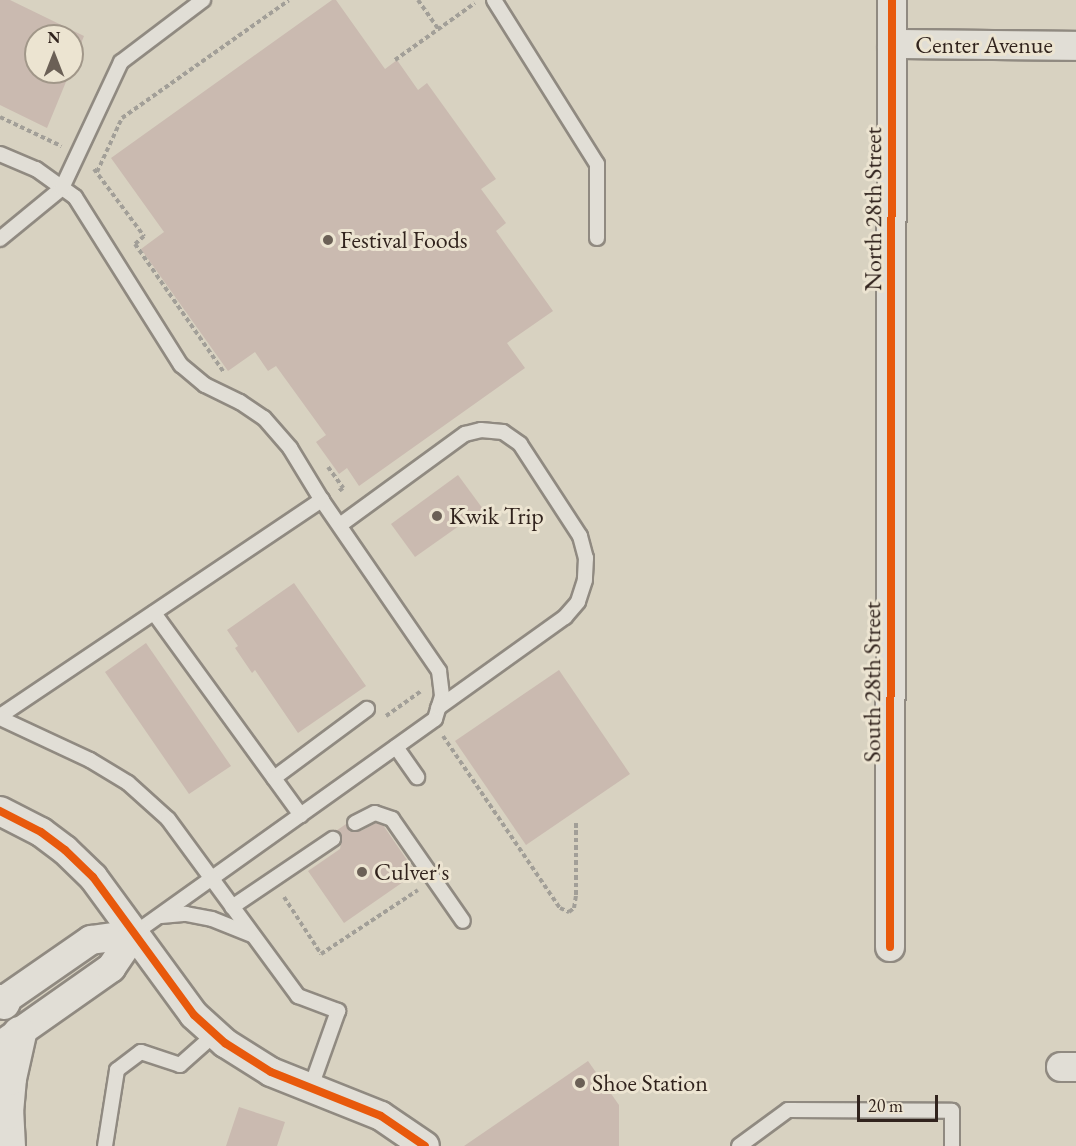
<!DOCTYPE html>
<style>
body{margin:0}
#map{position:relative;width:1076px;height:1146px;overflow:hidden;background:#d8d2c1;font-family:"EB Garamond",serif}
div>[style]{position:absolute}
.building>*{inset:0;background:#cabab0}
.path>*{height:4px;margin-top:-2px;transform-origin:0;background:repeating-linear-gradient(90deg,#a29f98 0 4.5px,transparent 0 7.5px)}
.roads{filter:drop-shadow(2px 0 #908a81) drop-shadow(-2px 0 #908a81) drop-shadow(0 2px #908a81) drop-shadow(0 -2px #908a81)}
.service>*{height:14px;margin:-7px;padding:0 7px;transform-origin:7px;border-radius:7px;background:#e1ded6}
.minor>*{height:28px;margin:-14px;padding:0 14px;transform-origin:14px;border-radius:14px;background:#e1ded6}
.secondary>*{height:33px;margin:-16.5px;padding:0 16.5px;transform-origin:16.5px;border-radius:16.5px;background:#e1ded6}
.cycleway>*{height:8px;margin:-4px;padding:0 4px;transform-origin:4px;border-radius:4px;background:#e8590c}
.dots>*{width:16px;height:16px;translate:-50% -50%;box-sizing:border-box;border:3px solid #ece4d1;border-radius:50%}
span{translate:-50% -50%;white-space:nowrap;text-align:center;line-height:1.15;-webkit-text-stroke:6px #ece4d1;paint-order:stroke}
.street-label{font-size:24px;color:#31231d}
.poi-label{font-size:24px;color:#31231d}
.left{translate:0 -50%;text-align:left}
.north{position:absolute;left:24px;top:24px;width:60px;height:60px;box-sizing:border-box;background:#ece4d1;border:2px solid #a19789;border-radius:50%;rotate:0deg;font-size:16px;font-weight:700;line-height:24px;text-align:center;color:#31231d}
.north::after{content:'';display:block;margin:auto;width:21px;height:27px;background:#6b6056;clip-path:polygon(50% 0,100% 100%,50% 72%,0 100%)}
.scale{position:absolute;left:857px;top:1095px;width:81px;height:27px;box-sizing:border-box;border:3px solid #31231d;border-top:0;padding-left:8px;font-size:18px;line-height:21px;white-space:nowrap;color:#31231d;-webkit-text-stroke:4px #ece4d1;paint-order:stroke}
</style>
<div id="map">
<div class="building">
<div style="clip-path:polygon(0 0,10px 0,84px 36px,72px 66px,72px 36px,36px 36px,36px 72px,70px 72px,47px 128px,0 105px)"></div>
<div style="clip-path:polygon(332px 0,336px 0,385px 69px,397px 60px,418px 90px,427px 83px,496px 179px,481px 189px,506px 223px,496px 231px,553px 311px,507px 343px,525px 368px,359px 486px,347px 468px,339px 474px,316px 442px,326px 435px,276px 366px,268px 371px,255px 352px,228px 371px,141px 249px,164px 232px,111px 158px)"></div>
<div style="clip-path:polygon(458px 475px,483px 509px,415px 557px,391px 524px)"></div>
<div style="clip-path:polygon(294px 583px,366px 686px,298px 733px,255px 670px,252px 673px,235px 648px,238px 646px,227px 630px)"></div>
<div style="clip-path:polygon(146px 643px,231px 766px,189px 794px,105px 672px)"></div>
<div style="clip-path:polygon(559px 670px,630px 774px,526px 845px,455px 741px)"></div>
<div style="clip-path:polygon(376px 823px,383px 825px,416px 873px,344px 923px,308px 871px,340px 849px,342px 838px,336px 831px,346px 824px,351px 831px,361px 831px)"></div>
<div style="clip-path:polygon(588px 1061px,619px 1105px,619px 1146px,464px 1146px)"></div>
<div style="clip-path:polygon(239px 1107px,285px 1122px,277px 1146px,226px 1146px)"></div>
</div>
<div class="path">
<div style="left:418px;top:0;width:35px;rotate:55deg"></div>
<div style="left:395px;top:60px;width:98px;rotate:-35.5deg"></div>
<div style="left:0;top:117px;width:68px;rotate:25.4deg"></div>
<div style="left:94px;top:169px;width:84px;rotate:53.3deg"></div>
<div style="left:144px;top:236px;width:12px;rotate:138deg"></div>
<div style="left:135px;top:244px;width:155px;rotate:55.3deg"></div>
<div style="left:97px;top:172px;width:60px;rotate:-65.2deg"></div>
<div style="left:122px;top:118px;width:204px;rotate:-35.2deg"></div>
<div style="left:328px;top:467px;width:26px;rotate:54deg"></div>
<div style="left:343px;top:488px;width:5px;rotate:143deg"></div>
<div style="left:386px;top:716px;width:43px;rotate:-35.5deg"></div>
<div style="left:443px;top:736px;width:208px;rotate:55.8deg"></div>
<div style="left:560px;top:908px;width:10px;rotate:24deg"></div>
<div style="left:569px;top:912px;width:6px;rotate:-39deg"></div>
<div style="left:574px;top:908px;width:13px;rotate:-81deg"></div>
<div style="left:576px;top:895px;width:73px;rotate:-90deg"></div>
<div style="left:284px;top:897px;width:68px;rotate:57deg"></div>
<div style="left:321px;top:954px;width:116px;rotate:-33.4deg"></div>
</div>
<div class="roads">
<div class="service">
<div style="left:494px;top:0;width:194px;rotate:57.9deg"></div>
<div style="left:597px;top:164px;width:74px;rotate:90deg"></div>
<div style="left:0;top:154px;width:39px;rotate:23deg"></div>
<div style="left:36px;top:169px;width:48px;rotate:35.7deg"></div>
<div style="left:75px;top:197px;width:199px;rotate:57.8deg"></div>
<div style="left:181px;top:365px;width:31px;rotate:40deg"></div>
<div style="left:205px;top:385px;width:39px;rotate:26deg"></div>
<div style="left:240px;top:402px;width:29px;rotate:34deg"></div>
<div style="left:264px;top:418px;width:40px;rotate:49deg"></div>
<div style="left:290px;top:448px;width:63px;rotate:58.6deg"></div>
<div style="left:323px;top:502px;width:205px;rotate:55.5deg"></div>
<div style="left:439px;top:671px;width:25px;rotate:83deg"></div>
<div style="left:442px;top:696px;width:24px;rotate:107deg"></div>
<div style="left:435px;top:719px;width:370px;rotate:144.5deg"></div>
<div style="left:0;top:239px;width:80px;rotate:-39.4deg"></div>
<div style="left:62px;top:188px;width:139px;rotate:-64.9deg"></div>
<div style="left:121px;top:62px;width:103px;rotate:-37.1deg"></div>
<div style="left:340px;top:525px;width:155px;rotate:-36.1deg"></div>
<div style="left:465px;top:434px;width:16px;rotate:-14deg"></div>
<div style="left:481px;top:430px;width:22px;rotate:5deg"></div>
<div style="left:503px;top:432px;width:21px;rotate:35deg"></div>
<div style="left:520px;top:444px;width:110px;rotate:56.9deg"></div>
<div style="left:580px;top:536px;width:23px;rotate:75deg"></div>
<div style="left:586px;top:558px;width:22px;rotate:93deg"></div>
<div style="left:585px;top:580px;width:23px;rotate:108deg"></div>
<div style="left:578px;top:602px;width:20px;rotate:131deg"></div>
<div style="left:565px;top:617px;width:156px;rotate:144.4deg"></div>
<div style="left:154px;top:613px;width:250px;rotate:54deg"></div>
<div style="left:0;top:716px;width:388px;rotate:-33.9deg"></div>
<div style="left:0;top:718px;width:99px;rotate:25deg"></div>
<div style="left:90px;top:760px;width:44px;rotate:31.2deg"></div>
<div style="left:128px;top:783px;width:54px;rotate:42deg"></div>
<div style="left:168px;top:819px;width:220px;rotate:53.7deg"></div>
<div style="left:298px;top:996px;width:43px;rotate:20.6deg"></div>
<div style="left:338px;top:1011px;width:81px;rotate:109.6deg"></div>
<div style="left:396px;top:747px;width:37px;rotate:55deg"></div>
<div style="left:274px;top:778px;width:116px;rotate:-36.6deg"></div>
<div style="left:355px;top:823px;width:22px;rotate:-27deg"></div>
<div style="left:375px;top:813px;width:18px;rotate:19deg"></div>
<div style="left:392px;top:819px;width:124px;rotate:55.2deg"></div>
<div style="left:232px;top:907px;width:122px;rotate:-34deg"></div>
<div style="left:161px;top:916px;width:25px;rotate:-5deg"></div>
<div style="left:186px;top:914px;width:26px;rotate:11deg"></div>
<div style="left:212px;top:919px;width:43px;rotate:21.8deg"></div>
<div style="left:105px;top:1146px;width:77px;rotate:-81deg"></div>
<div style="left:117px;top:1070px;width:30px;rotate:-37deg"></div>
<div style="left:141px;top:1052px;width:41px;rotate:18.4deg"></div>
<div style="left:180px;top:1065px;width:47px;rotate:-41.5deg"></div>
<div style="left:739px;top:1146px;width:61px;rotate:-36.3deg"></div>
<div style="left:788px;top:1110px;width:164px;rotate:0.3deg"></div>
<div style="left:952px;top:1111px;width:35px;rotate:90deg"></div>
</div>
<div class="minor">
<div style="left:892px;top:44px;width:184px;rotate:0.6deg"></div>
<div style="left:0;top:811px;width:46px;rotate:27.1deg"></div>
<div style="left:41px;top:832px;width:30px;rotate:37deg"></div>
<div style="left:65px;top:850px;width:39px;rotate:44deg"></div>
<div style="left:93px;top:877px;width:171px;rotate:53.8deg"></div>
<div style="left:194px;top:1015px;width:42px;rotate:42.1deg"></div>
<div style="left:225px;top:1043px;width:54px;rotate:32.2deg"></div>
<div style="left:271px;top:1072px;width:118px;rotate:21.8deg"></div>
<div style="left:381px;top:1116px;width:53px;rotate:34.3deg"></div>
<div style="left:890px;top:947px;width:947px;rotate:-89.88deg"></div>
<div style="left:0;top:1003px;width:111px;rotate:-34.7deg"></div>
<div style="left:91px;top:940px;width:43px;rotate:-7.9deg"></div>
<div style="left:0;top:1046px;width:136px;rotate:-35.1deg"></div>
<div style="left:111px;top:968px;width:41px;rotate:-55.9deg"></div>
<div style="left:1061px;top:1067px;width:15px"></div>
</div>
<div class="secondary">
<div style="left:0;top:1001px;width:3px;rotate:18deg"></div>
<div style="left:8px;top:1146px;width:34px;rotate:-93deg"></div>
<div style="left:6px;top:1112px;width:34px;rotate:-85deg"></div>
<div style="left:9px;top:1078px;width:46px;rotate:-77.5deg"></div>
</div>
</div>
<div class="cycleway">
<div style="left:0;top:811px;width:46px;rotate:27.1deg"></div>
<div style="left:41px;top:832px;width:30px;rotate:37deg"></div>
<div style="left:65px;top:850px;width:39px;rotate:44deg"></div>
<div style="left:93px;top:877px;width:171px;rotate:53.8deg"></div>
<div style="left:194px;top:1015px;width:42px;rotate:42.1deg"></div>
<div style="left:225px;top:1043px;width:54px;rotate:32.2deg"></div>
<div style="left:271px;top:1072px;width:118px;rotate:21.8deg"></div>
<div style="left:381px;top:1116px;width:53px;rotate:34.3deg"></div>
<div style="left:890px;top:947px;width:947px;rotate:-89.88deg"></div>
</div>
<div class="dots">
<div style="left:328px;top:240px;background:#6b6056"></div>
<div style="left:437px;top:516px;background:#6b6056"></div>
<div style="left:362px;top:872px;background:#6b6056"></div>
<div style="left:580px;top:1083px;background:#6b6056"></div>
</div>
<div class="street-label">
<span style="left:984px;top:45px">Center Avenue</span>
<span style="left:873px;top:209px;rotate:-90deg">North 28th Street</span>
<span style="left:872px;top:682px;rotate:-90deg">South 28th Street</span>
</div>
<div class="poi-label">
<span class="left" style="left:340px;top:240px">Festival Foods</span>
<span class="left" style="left:449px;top:516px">Kwik Trip</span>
<span class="left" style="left:374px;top:872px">Culver's</span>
<span class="left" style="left:592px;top:1083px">Shoe Station</span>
</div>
<div class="north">N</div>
<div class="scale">20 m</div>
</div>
